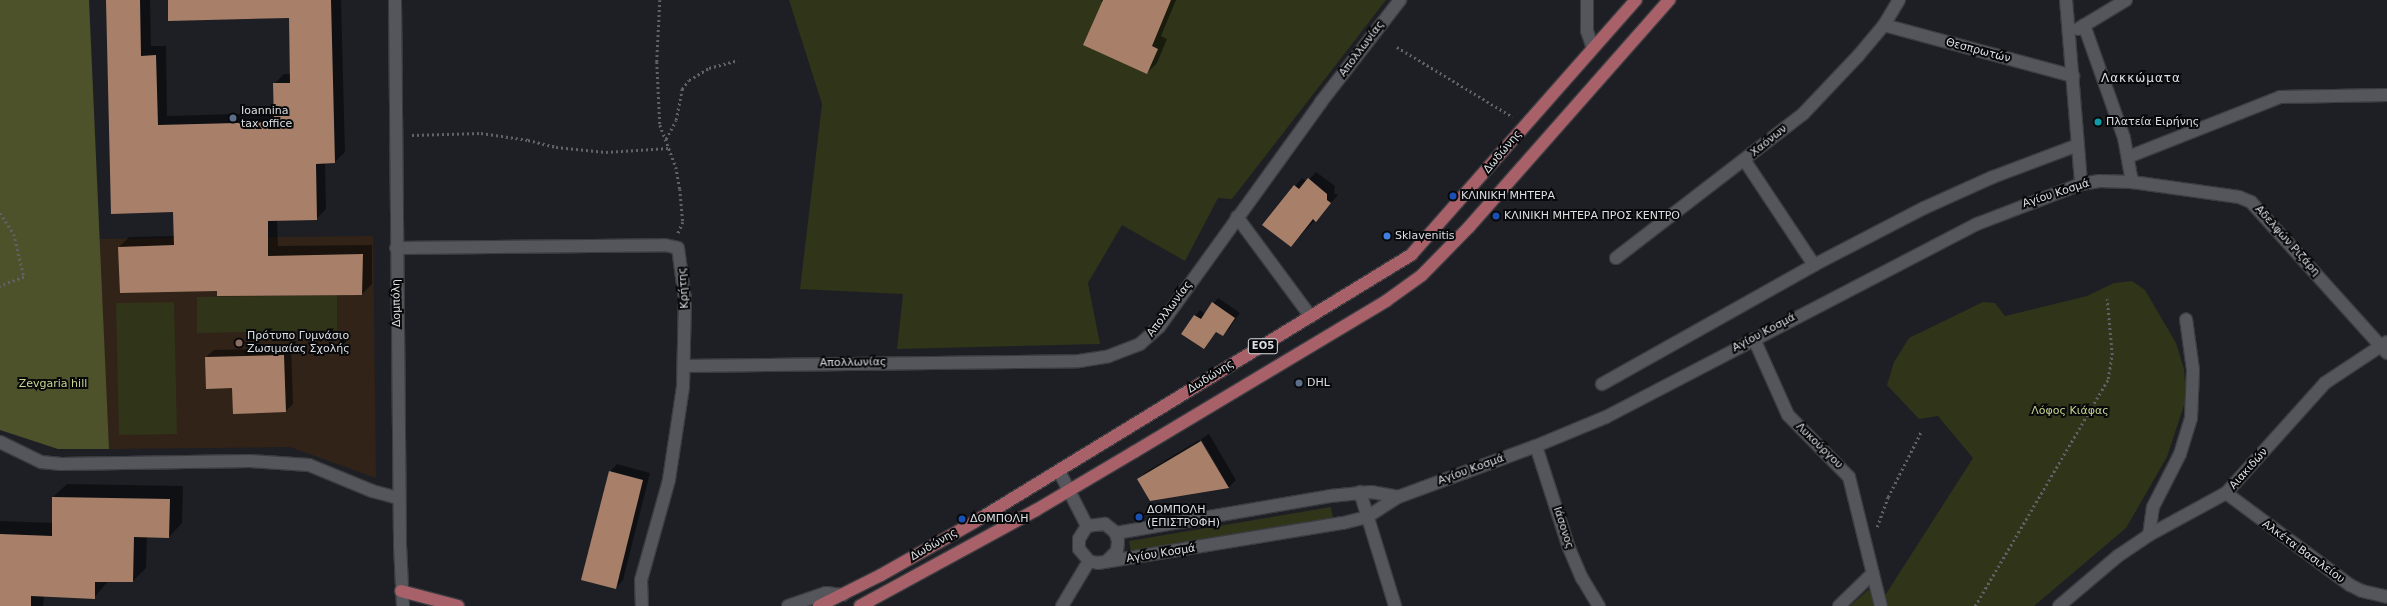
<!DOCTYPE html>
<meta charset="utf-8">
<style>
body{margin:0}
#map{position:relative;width:2387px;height:606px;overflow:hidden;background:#1d1f24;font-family:"DejaVu Sans",sans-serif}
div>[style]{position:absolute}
.education>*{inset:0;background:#322318}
.green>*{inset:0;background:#303419}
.forest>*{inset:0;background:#4d522b}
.shadow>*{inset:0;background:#0007}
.building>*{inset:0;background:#a8806a}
.path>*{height:2.5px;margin-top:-1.25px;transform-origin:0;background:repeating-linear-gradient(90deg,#606267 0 2px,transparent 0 5px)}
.roads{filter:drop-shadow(1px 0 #3b3c40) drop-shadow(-1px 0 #3b3c40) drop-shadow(0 1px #3b3c40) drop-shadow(0 -1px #3b3c40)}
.minor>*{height:12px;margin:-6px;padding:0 6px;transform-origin:6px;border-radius:6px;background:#54565c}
.tertiary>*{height:12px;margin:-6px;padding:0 6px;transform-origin:6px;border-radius:6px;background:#54565c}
.secondary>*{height:12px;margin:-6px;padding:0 6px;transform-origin:6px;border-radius:6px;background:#54565c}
.primary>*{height:12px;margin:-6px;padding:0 6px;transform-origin:6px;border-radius:6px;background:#a96169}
.dots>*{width:11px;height:11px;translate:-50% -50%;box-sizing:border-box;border:2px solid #08090b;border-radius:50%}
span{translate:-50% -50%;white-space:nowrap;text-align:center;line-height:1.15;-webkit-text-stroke:4px #08090b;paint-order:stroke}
.shield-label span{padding:1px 3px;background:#08090b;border:1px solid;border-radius:3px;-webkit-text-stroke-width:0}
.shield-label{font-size:10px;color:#dedfe3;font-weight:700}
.street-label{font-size:11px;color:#dedfe3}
.poi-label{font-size:11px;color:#dedfe3}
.left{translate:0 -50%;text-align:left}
.park-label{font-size:11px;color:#c9d490}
.neighbourhood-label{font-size:12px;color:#dfe2e9;letter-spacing:1px}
</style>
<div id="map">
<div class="education">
<div style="clip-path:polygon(373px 236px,376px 478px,290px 447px,109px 449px,98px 239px)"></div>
</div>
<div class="green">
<div style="clip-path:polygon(789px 0,1386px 0,1232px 199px,1218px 198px,1185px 261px,1122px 225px,1088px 283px,1100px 344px,897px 349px,903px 294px,800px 289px,822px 104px)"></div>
<div style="clip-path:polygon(2132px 281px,2145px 290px,2176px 343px,2184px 369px,2186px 399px,2167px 457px,2126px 528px,2034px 606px,1850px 606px,1868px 590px,1886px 594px,1973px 458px,1938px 416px,1919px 419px,1887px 385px,1894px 362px,1909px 338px,1983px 302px,1995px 303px,2005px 316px,2087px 296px,2114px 283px)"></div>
<div style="clip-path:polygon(337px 295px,337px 330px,197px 333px,197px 297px)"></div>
<div style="clip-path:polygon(174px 302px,177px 434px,119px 435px,116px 303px)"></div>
<div style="clip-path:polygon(1331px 507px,1333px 519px,1131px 552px,1129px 541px)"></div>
</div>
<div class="forest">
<div style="clip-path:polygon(0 0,89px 0,109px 449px,58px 449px,0 430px)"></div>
</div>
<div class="shadow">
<div style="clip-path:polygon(107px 0,150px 0,151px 46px,166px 46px,167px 116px,275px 113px,274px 84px,284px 74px,291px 74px,290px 17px,169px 0,341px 0,345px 152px,335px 162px,325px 162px,326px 209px,316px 219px,277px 220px,278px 246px,372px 245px,372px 284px,362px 294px,218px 295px,218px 290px,119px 247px,129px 237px,175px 236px,174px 211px)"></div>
<div style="clip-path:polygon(1101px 0,1176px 0,1161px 36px,1167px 39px,1157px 63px,1147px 73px)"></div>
<div style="clip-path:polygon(1316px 172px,1335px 186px,1334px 193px,1338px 195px,1291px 246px,1264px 224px,1295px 186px,1302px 178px,1307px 182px)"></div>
<div style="clip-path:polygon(1218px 298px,1240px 313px,1228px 330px,1223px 335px,1217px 331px,1204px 348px,1182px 333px,1200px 310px,1205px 314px)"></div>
<div style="clip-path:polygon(291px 348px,293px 404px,285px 412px,233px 387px,206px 357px,214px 350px)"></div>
<div style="clip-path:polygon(1209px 434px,1236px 480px,1229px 487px,1150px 500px,1138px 480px,1146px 472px,1199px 440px,1227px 483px,1201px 439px)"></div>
<div style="clip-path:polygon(617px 464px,650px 473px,623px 580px,616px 588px,610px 472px)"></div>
<div style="clip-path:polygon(67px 484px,183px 486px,182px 523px,169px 537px,147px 536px,146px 568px,133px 581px,108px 581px,94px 598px,44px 596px,43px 606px,0 606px,0 521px,53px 523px,53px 497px)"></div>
</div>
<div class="building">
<div style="clip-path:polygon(106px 0,140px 0,141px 56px,156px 55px,158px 125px,274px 122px,273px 83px,290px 83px,289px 18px,168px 21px,168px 0,331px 0,335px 163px,316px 164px,317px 220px,268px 221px,268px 256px,363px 254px,362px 295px,217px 296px,217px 291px,120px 293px,118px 247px,174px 245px,173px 212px,111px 214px)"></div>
<div style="clip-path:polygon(1103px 0,1171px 0,1152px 46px,1158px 49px,1147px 74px,1083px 45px)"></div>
<div style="clip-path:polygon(1308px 178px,1327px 194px,1327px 200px,1331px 203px,1316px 222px,1313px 219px,1291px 247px,1262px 225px,1294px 185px,1299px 189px)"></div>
<div style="clip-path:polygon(1212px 302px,1235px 318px,1223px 336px,1216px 332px,1204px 349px,1181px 334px,1194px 315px,1201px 319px)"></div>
<div style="clip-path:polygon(284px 355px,286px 412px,233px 414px,232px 388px,206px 389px,205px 357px)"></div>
<div style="clip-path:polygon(1201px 441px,1229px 488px,1150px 501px,1137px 479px)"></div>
<div style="clip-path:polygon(609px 471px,643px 480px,616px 589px,581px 580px)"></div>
<div style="clip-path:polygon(52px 497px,170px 499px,169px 538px,134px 537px,133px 582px,95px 582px,95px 599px,31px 596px,31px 606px,0 606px,0 534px,52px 536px)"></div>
</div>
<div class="path">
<div style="left:660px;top:0;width:62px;rotate:92.8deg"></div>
<div style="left:657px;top:62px;width:63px;rotate:87.3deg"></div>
<div style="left:660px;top:125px;width:45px;rotate:69.1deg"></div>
<div style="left:676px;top:167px;width:22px;rotate:80deg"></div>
<div style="left:680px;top:189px;width:33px;rotate:85deg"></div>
<div style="left:683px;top:222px;width:13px;rotate:113deg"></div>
<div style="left:1397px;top:47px;width:135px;rotate:31.1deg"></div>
<div style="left:412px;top:135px;width:69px;rotate:-1.7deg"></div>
<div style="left:481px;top:133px;width:48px;rotate:8.5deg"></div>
<div style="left:528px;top:140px;width:29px;rotate:14deg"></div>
<div style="left:556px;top:147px;width:50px;rotate:5.7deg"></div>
<div style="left:606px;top:152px;width:63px;rotate:-3.6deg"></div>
<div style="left:666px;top:139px;width:21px;rotate:-62deg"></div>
<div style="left:676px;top:120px;width:32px;rotate:-79deg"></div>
<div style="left:682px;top:89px;width:11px;rotate:-52deg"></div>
<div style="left:689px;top:80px;width:23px;rotate:-31deg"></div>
<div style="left:709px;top:68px;width:30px;rotate:-15deg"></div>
<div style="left:0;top:213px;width:25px;rotate:56deg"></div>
<div style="left:14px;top:234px;width:44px;rotate:76.9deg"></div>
<div style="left:24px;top:277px;width:26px;rotate:159deg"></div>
<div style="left:1877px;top:527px;width:32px;rotate:-70deg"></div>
<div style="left:1888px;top:497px;width:73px;rotate:-63.1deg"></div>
<div style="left:1975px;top:606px;width:263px;rotate:-59.6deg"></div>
<div style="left:2108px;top:379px;width:24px;rotate:-81deg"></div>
<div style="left:2112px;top:355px;width:56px;rotate:-95.1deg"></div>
</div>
<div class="roads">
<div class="minor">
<div style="left:1587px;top:0;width:31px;rotate:90deg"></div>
<div style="left:1587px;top:31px;width:18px;rotate:71deg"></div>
<div style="left:1884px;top:25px;width:196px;rotate:15.1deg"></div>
<div style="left:2128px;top:157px;width:163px;rotate:-21.5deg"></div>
<div style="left:2280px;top:97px;width:107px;rotate:-1.1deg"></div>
<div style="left:1745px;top:161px;width:125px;rotate:56.4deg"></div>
<div style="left:1237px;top:217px;width:124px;rotate:53.5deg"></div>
<div style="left:396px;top:248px;width:269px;rotate:-0.6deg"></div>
<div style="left:665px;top:245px;width:13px;rotate:13deg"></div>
<div style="left:678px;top:248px;width:51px;rotate:82.2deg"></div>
<div style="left:685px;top:299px;width:88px;rotate:91.3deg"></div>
<div style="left:683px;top:387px;width:94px;rotate:98.6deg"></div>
<div style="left:669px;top:480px;width:104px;rotate:105.6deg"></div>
<div style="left:641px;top:580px;width:26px;rotate:88deg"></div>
<div style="left:1616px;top:258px;width:236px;rotate:-37.6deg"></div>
<div style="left:1803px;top:114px;width:80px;rotate:-46.5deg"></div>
<div style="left:1858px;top:56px;width:40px;rotate:-50deg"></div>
<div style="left:1884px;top:25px;width:29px;rotate:-59deg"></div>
<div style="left:1754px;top:339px;width:83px;rotate:65.9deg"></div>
<div style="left:1788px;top:415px;width:87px;rotate:45.5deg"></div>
<div style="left:1849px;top:477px;width:133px;rotate:76.1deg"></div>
<div style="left:684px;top:366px;width:395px;rotate:-0.7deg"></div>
<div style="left:1079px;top:361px;width:30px;rotate:-9deg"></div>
<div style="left:1109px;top:356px;width:33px;rotate:-21deg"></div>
<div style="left:1140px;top:344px;width:25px;rotate:-42deg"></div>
<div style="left:1159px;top:327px;width:277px;rotate:-54.2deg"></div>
<div style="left:1321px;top:102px;width:129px;rotate:-52.2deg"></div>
<div style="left:1602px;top:384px;width:243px;rotate:-29.3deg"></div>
<div style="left:1814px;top:265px;width:124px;rotate:-27.4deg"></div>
<div style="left:1924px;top:208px;width:76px;rotate:-24.2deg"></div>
<div style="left:1993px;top:177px;width:91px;rotate:-20.6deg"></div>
<div style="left:0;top:442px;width:46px;rotate:26deg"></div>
<div style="left:41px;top:462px;width:20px;rotate:6deg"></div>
<div style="left:61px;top:464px;width:189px;rotate:-0.9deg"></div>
<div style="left:250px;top:461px;width:59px;rotate:3.9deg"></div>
<div style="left:309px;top:465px;width:68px;rotate:22.4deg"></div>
<div style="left:372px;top:491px;width:28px;rotate:15deg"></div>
<div style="left:1360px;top:492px;width:119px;rotate:72.9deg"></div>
<div style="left:2226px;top:493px;width:154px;rotate:36.6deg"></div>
<div style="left:2350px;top:585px;width:13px;rotate:27deg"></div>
<div style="left:2362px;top:591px;width:26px;rotate:13deg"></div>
<div style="left:2149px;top:535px;width:28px;rotate:-82deg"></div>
<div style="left:2153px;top:507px;width:59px;rotate:-63deg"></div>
<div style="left:2180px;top:454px;width:38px;rotate:-73deg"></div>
<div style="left:2191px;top:418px;width:48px;rotate:-87.6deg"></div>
<div style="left:2193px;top:370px;width:51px;rotate:-97.8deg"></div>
<div style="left:788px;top:606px;width:40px;rotate:-18.9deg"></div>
<div style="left:826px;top:593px;width:17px;rotate:7deg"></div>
<div style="left:1062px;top:606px;width:52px;rotate:-59deg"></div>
<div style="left:1839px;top:606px;width:47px;rotate:-44.1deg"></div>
</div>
<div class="tertiary">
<div style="left:2066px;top:0;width:185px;rotate:85.3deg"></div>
<div style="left:2084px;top:25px;width:120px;rotate:70.5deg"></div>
<div style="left:2124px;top:138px;width:45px;rotate:79.7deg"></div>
<div style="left:2078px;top:29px;width:56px;rotate:-31.1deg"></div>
<div style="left:1536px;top:446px;width:107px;rotate:72.1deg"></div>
<div style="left:1569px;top:548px;width:33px;rotate:67deg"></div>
<div style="left:1582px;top:578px;width:33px;rotate:59deg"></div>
<div style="left:1059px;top:471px;width:62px;rotate:63deg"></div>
<div style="left:1116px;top:533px;width:217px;rotate:-9.8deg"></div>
<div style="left:1330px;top:496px;width:41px;rotate:-5.6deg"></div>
<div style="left:1371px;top:492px;width:27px;rotate:10deg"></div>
<div style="left:1107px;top:561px;width:14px;rotate:-45deg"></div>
<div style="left:1117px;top:551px;width:10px;rotate:-84deg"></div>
<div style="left:1118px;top:541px;width:9px;rotate:-108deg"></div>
<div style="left:1115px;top:532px;width:13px;rotate:-141deg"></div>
<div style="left:1105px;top:524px;width:18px;rotate:174deg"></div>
<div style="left:1087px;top:526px;width:15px;rotate:122deg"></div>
<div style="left:1079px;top:539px;width:10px;rotate:90deg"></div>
<div style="left:1079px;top:549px;width:16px;rotate:50deg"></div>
<div style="left:1089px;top:561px;width:9px;rotate:13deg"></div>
<div style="left:1098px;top:563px;width:248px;rotate:-9.3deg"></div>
<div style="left:1343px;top:523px;width:25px;rotate:-14deg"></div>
<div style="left:1367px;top:517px;width:37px;rotate:-33deg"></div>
<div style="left:1398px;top:497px;width:147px;rotate:-20.3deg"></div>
<div style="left:1536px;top:446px;width:76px;rotate:-22.5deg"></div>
<div style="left:1606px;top:417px;width:418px;rotate:-27.5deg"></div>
<div style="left:1977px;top:224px;width:111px;rotate:-21deg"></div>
<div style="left:2081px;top:184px;width:19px;rotate:-9deg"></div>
<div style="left:2100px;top:181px;width:32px;rotate:2deg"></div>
<div style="left:2132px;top:182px;width:108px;rotate:8deg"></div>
<div style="left:2239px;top:197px;width:13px;rotate:23deg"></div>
<div style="left:2251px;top:202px;width:203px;rotate:48deg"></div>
<div style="left:2059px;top:606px;width:77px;rotate:-40.3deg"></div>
<div style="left:2118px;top:556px;width:37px;rotate:-34deg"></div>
<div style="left:2149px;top:535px;width:88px;rotate:-28.6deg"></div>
<div style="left:2226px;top:493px;width:148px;rotate:-48deg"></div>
<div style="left:2325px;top:383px;width:74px;rotate:-33.5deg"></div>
</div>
<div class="secondary">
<div style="left:395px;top:0;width:545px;rotate:89.47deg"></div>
<div style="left:400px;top:545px;width:61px;rotate:87.2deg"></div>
</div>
<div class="primary">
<div style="left:401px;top:591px;width:59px;rotate:14.7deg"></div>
<div style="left:819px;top:606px;width:69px;rotate:-26.6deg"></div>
<div style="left:881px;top:575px;width:109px;rotate:-29.6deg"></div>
<div style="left:976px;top:521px;width:510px;rotate:-31.45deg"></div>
<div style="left:1411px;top:255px;width:340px;rotate:-48.6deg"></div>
<div style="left:860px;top:606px;width:200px;rotate:-28.6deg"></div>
<div style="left:1036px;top:510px;width:114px;rotate:-30.6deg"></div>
<div style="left:1134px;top:452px;width:294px;rotate:-30.9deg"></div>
<div style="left:1386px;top:301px;width:44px;rotate:-35.8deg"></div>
<div style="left:1422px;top:275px;width:67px;rotate:-45.6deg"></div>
<div style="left:1469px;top:227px;width:303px;rotate:-48.6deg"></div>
</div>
</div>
<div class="dots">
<div style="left:233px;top:118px;background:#5c6f8a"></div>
<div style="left:2098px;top:122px;background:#0f9aa8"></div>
<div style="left:1453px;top:196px;background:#1a4fb4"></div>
<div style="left:1496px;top:216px;background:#1a4fb4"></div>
<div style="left:1387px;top:236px;background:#3f7fe0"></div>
<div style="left:239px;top:343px;background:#8d6e63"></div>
<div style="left:1299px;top:383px;background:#5c6f8a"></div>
<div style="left:1139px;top:517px;background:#1a4fb4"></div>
<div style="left:962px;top:519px;background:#1a4fb4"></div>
</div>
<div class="shield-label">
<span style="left:1263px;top:346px">ΕΟ5</span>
</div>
<div class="street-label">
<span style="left:1362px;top:49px;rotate:-53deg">Απολλωνίας</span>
<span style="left:1978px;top:51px;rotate:15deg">Θεσπρωτών</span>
<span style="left:1769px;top:141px;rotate:-39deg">Χαόνων</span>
<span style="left:1503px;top:152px;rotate:-50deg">Δωδώνης</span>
<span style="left:2056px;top:194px;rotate:-18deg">Αγίου Κοσμά</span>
<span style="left:2287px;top:241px;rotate:48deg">Αδελφών Ριζάρη</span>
<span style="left:684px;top:288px;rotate:-94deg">Κρήτης</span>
<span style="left:397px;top:303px;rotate:-91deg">Δομπόλη</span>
<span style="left:1170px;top:309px;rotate:-53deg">Απολλωνίας</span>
<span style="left:1764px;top:333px;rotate:-28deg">Αγίου Κοσμά</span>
<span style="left:853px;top:363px;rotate:-1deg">Απολλωνίας</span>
<span style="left:1211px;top:377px;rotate:-32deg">Δωδώνης</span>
<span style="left:1819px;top:446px;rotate:44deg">Λυκούργου</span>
<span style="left:2249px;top:469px;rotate:-48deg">Αιακιδών</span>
<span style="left:1471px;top:470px;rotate:-20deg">Αγίου Κοσμά</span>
<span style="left:1563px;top:528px;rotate:72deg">Ιάσονος</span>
<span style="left:934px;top:545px;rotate:-30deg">Δωδώνης</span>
<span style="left:2303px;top:552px;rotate:36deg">Αλκέτα Βασιλείου</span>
<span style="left:1161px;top:554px;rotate:-9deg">Αγίου Κοσμά</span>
</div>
<div class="poi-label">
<span class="left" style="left:241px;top:118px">Ioannina<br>tax office</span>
<span class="left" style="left:2106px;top:122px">Πλατεία Ειρήνης</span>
<span class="left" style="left:1461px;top:196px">ΚΛΙΝΙΚΗ ΜΗΤΕΡΑ</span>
<span class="left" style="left:1504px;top:216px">ΚΛΙΝΙΚΗ ΜΗΤΕΡΑ ΠΡΟΣ ΚΕΝΤΡΟ</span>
<span class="left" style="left:1395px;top:236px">Sklavenitis</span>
<span class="left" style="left:247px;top:343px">Πρότυπο Γυμνάσιο<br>Ζωσιμαίας Σχολής</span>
<span class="left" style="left:1307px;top:383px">DHL</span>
<span class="left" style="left:1147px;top:517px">ΔΟΜΠΟΛΗ<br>(ΕΠΙΣΤΡΟΦΗ)</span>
<span class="left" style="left:970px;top:519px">ΔΟΜΠΟΛΗ</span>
</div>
<div class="park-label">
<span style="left:53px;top:384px">Zevgaria hill</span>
<span style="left:2070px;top:411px">Λόφος Κιάφας</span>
</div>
<div class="neighbourhood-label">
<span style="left:2141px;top:79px">Λακκώματα</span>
</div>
</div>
